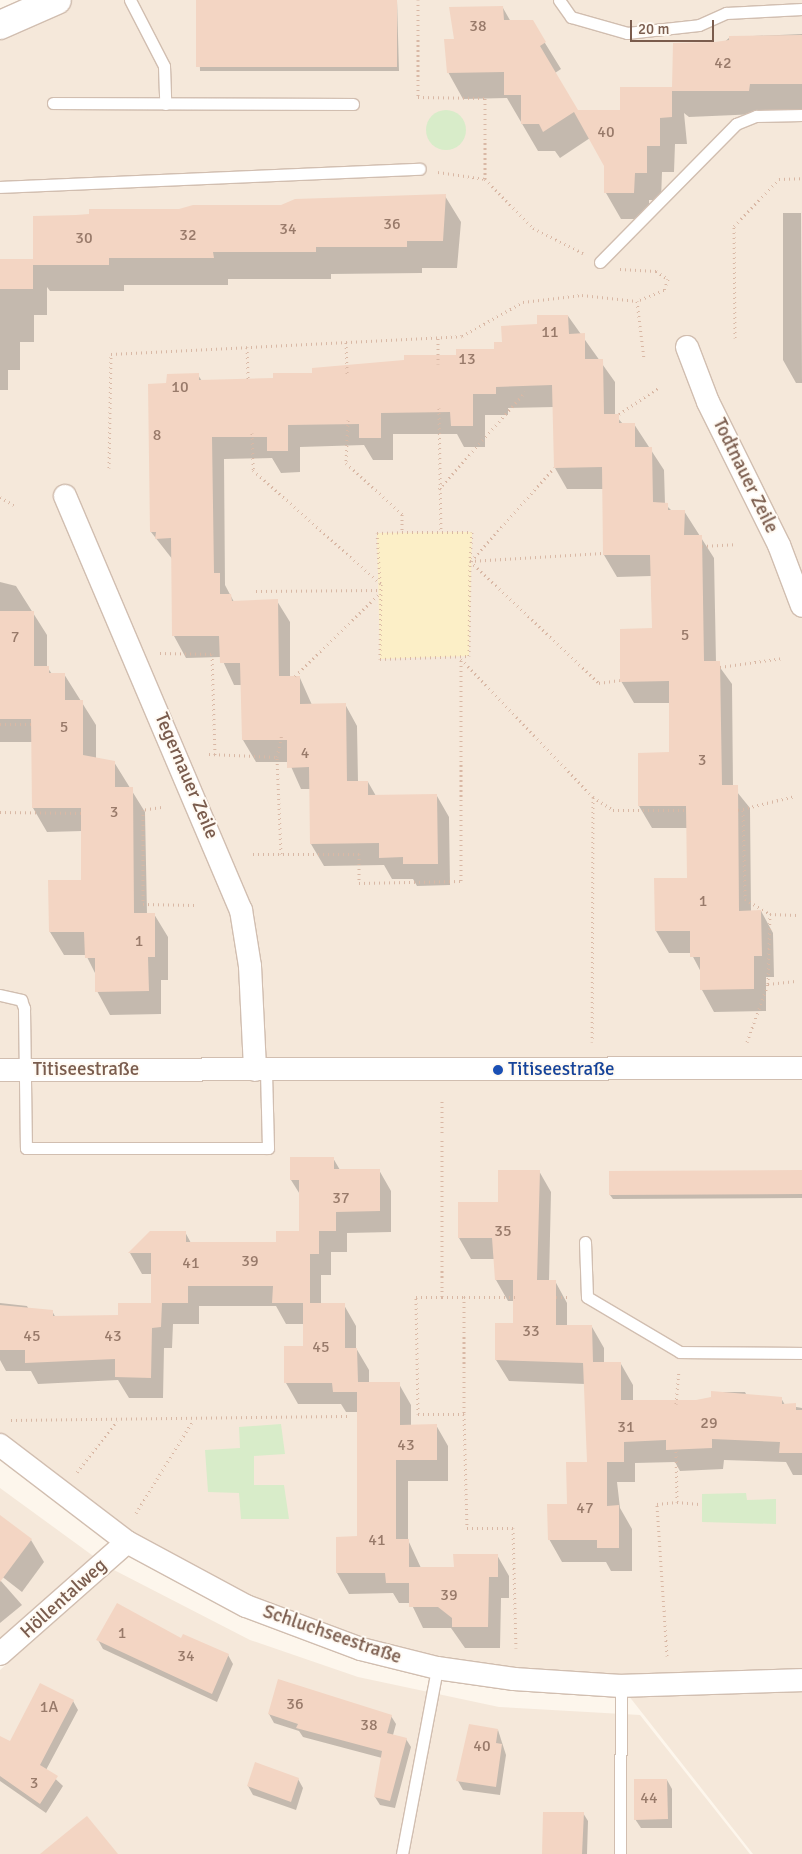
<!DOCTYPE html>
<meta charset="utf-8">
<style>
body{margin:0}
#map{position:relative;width:802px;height:1854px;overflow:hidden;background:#fdf6ec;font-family:Signika,sans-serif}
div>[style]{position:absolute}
.residential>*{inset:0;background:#f5e8da}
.green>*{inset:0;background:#d8ecc9}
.round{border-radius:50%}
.sand>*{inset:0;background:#fcefc7}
.shadow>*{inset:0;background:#0003}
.building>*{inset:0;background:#f3d5c3}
.path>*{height:3px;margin-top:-1.5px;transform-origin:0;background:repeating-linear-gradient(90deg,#d9b8a5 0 1px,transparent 0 5px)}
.roads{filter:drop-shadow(1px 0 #d1beb0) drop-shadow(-1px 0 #d1beb0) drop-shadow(0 1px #d1beb0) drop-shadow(0 -1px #d1beb0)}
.service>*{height:11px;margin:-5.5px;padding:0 5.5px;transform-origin:5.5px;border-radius:5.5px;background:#fff}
.minor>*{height:22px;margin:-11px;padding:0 11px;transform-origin:11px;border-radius:11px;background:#fff}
.tertiary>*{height:28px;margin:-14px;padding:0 14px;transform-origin:14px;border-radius:14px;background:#fff}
.dots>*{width:14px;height:14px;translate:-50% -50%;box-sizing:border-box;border:2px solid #fffaf3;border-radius:50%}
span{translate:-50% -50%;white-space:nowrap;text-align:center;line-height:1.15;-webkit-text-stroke:4px #fffaf3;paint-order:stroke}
.number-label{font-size:16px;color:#987a6a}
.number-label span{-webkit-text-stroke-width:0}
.street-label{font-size:19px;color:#7a5c4d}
.transit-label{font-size:19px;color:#164399}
.left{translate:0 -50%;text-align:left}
.scale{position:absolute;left:630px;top:20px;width:84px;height:22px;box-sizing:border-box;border:2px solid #7a5c4d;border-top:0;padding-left:6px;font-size:15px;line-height:18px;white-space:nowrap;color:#7a5c4d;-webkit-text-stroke:4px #fffaf3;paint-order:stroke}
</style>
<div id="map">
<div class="residential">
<div style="clip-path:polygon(57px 0,802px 0,802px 1854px,753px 1854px,621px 1686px,361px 1649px,127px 1542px,0 1445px,0 25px)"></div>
<div style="clip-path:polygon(0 1488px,96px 1558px,0 1641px)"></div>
<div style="clip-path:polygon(114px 1570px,250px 1640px,358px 1677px,499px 1707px,640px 1715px,750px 1854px,0 1854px,0 1670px)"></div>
</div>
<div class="green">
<div class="round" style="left:426px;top:110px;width:40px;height:40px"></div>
<div style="clip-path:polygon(281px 1424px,285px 1454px,254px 1456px,254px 1485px,284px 1485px,289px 1519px,241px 1519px,239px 1493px,208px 1492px,205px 1450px,240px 1448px,239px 1427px)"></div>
<div style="clip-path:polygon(746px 1493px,747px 1500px,776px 1499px,776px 1524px,702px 1522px,702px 1494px)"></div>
</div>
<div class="sand">
<div style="clip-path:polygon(472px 532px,469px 656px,380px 659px,377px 533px)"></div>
</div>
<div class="shadow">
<div style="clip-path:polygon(198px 0,397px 0,399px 71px,200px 71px)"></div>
<div style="clip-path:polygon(503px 8px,511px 22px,532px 22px,561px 69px,555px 73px,577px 111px,621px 111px,674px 88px,730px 37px,802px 34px,802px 112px,689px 117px,684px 113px,687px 144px,675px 144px,674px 172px,662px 172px,661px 200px,649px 200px,649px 219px,621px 219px,606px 193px,605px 166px,590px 138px,560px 158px,555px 151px,538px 151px,507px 98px,463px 99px,448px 72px,455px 40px)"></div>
<div style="clip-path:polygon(445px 196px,461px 222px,457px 268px,422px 268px,422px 273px,331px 274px,331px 279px,228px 279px,228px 285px,124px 285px,124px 291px,50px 291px,47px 287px,47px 315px,34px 315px,34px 342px,20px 342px,20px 370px,8px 370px,8px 390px,0 390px,0 260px,32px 260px,179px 211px)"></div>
<div style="clip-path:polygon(801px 204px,802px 383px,796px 383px,783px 360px,783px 213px,801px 213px)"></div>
<div style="clip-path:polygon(568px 316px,615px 382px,615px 415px,623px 424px,634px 424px,664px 470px,665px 504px,672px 511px,684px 511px,714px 558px,716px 662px,732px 684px,733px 787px,750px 808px,751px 911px,761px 911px,773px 933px,774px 977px,766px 977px,766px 1011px,714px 1012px,702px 990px,702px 974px,691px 953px,669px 953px,656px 931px,689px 879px,688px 828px,652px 828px,639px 806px,639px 754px,671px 753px,670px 703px,634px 703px,621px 681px,653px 630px,651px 576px,617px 577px,604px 555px,603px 489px,567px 489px,555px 468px,554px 407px,508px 408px,508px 415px,485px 415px,485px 447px,464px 447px,457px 434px,393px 434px,393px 460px,373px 460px,364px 445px,300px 447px,300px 472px,281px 473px,272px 458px,224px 459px,225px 585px,234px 602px,277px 601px,290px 622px,290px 678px,300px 678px,312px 705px,345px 704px,357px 726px,358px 782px,368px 782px,376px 796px,437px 796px,449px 817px,450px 885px,417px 886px,413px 879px,392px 879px,384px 865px,324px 866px,311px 844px,311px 789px,301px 789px,289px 762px,256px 762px,243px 740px,242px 685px,234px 685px,221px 657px,186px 658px,174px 636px,173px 560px,151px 532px,168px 385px,198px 375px,202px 381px,274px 379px,495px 350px,539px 325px)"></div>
<div style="clip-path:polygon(0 582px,16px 586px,47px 635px,47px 667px,52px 674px,64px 674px,96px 725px,96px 758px,114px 762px,145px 812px,147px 914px,154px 914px,168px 937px,168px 980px,161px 980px,161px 1014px,110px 1015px,97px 991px,96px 975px,86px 955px,64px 955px,50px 932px,83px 881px,82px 831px,47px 832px,33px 808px,32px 742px,0 742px)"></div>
<div style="clip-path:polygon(333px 1158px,340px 1170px,379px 1170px,391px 1191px,391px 1232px,347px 1233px,347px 1252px,331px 1252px,331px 1275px,321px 1275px,321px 1305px,344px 1305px,356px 1326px,356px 1348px,369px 1370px,369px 1384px,399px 1384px,411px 1405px,411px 1426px,436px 1425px,448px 1446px,448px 1481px,408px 1481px,408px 1540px,421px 1568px,455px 1569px,497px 1555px,509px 1576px,509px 1598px,501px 1598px,500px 1648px,465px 1648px,451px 1628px,423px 1628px,411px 1603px,399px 1603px,393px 1593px,349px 1594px,337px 1573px,358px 1538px,358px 1412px,346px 1412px,341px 1404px,298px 1404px,286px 1383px,305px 1348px,305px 1324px,286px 1324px,276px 1306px,199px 1306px,199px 1324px,173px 1324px,172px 1348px,164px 1348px,163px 1398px,129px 1398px,118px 1380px,38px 1384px,31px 1371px,6px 1371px,0 1360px,0 1303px,27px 1306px,30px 1312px,52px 1311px,56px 1318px,119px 1317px,152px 1305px,152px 1274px,142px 1274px,130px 1253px,150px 1232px,185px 1232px,191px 1243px,278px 1243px,301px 1232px,301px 1196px,291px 1180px)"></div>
<div style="clip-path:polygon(539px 1171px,551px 1192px,549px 1281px,555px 1281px,567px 1303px,567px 1327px,592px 1327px,604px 1348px,604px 1363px,621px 1364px,633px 1385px,633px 1402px,696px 1402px,712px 1398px,712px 1392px,745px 1392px,748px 1398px,781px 1398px,785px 1405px,802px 1408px,802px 1475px,793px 1475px,786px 1462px,724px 1460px,723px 1469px,680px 1471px,675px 1462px,635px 1463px,635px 1482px,617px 1482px,620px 1508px,632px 1529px,632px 1571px,611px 1571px,606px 1562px,562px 1562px,549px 1539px,589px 1463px,585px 1384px,509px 1381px,496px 1360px,515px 1324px,515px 1301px,508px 1301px,496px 1280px,495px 1259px,471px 1259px,459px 1238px)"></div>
<div style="clip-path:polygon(802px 1171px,802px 1198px,613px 1199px,610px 1195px)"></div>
<div style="clip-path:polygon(0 1517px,31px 1540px,44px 1562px,22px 1592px,0 1575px)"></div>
<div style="clip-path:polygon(0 1580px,22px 1605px,0 1623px)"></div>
<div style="clip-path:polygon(182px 1639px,228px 1655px,233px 1664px,217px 1702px,103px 1649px,98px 1640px)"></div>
<div style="clip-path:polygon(279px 1680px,391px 1716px,396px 1724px,393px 1735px,406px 1739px,411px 1747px,395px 1808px,380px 1805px,375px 1797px,382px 1758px,303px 1737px,299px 1731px,274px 1723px,269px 1714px)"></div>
<div style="clip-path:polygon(73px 1701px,78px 1710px,46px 1770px,63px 1786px,46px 1813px,0 1781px,0 1737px,11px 1743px)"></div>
<div style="clip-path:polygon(498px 1730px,506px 1755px,500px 1795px,463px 1790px,458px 1781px)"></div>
<div style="clip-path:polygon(298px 1779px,303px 1788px,296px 1810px,253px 1795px,248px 1786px)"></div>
<div style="clip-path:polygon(667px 1780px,672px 1789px,672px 1828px,641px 1828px,635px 1819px)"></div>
<div style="clip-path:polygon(583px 1813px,588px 1821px,587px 1854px,543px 1854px)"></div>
</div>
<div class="building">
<div style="clip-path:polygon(196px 0,397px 0,397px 67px,196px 67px)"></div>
<div style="clip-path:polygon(503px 6px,504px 20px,533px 20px,546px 42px,540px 46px,578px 110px,620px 110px,620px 87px,672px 87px,673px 43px,715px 42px,729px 40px,729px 36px,802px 35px,802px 84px,750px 84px,749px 91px,672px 91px,672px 117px,660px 118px,660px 146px,647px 146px,647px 173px,635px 173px,634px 193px,604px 193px,604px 166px,574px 112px,543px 132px,539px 124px,521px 124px,521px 95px,504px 95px,504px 72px,447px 73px,444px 39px,454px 39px,449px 7px)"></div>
<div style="clip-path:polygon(446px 194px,443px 241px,407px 241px,407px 247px,316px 247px,316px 252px,213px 252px,214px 258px,109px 258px,109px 265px,33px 265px,33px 216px,76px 215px,89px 214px,89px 209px,179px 209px,193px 205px,281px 205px,295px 199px)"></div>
<div style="clip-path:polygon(0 259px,33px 259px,33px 289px,0 289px)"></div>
<div style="clip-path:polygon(537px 315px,568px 315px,569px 334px,585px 333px,585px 359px,603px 359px,604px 414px,619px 414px,619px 423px,635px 423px,635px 447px,652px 447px,653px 502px,668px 503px,668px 510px,685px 510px,684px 535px,702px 535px,704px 661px,720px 661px,722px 785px,738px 785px,739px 911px,761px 910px,762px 956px,754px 956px,754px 989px,700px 990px,700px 957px,690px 957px,690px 931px,655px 931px,654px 878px,687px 878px,686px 806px,638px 806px,638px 753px,669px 752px,669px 681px,620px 682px,620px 629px,652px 628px,650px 555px,603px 555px,602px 467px,554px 468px,552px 385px,496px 387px,496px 394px,473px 394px,473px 426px,451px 426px,450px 412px,381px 413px,381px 438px,359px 438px,359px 424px,288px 425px,288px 451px,267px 451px,267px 437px,212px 437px,214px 573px,220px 573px,220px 594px,231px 594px,232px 601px,278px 599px,279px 676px,300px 676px,300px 704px,346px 703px,347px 781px,368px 781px,368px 795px,437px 794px,438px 864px,403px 864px,403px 857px,379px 858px,379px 843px,310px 844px,309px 767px,287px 768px,287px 740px,242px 740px,240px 663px,220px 663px,219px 636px,172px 636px,171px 538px,155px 539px,156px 532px,150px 532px,148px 384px,166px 383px,167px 374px,199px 373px,199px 380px,273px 378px,273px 373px,312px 373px,312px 368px,404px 360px,404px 355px,456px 355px,456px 349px,494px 349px,494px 342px,502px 342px,501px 326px,537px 324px)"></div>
<div style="clip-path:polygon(0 611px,34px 611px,34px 666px,49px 666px,49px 673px,65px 673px,65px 700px,83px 700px,83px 755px,115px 761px,115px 787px,133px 787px,134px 913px,155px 913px,155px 957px,148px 957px,149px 991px,95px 992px,95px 958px,85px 958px,84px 932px,49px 932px,48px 880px,81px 880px,81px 808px,32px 808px,31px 719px,0 719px)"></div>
<div style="clip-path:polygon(290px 1157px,334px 1157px,334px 1169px,380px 1169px,380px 1211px,336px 1212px,336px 1231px,319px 1231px,319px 1254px,310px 1254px,310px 1303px,345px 1303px,345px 1348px,357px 1348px,358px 1382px,400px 1382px,400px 1425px,437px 1424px,437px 1460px,396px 1460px,396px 1539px,409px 1539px,409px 1567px,454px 1567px,453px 1554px,498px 1554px,498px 1577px,489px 1577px,488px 1627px,452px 1627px,452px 1618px,438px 1607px,409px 1607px,409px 1583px,386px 1583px,385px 1573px,336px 1573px,336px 1537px,357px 1536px,357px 1392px,333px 1392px,332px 1383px,284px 1383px,284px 1346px,303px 1346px,303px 1303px,272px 1303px,273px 1286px,188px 1286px,188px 1303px,162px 1303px,161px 1327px,152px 1328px,151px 1378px,115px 1377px,115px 1359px,25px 1363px,25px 1350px,0 1350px,0 1305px,53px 1310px,53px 1316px,118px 1315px,118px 1303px,151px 1303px,151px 1253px,128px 1253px,150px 1231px,186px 1231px,186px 1242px,276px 1242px,276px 1231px,299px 1231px,299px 1180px,290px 1180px)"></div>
<div style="clip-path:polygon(498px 1170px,540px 1170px,537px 1280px,556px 1280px,556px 1325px,592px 1325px,593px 1362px,621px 1362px,621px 1400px,696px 1400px,711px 1397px,711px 1391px,782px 1397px,782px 1404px,796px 1403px,796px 1410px,802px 1410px,802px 1453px,779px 1453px,780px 1442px,712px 1439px,712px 1448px,666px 1450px,666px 1440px,624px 1442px,624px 1462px,587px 1462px,583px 1363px,495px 1360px,495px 1323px,513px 1323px,513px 1280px,495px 1280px,492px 1238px,458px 1238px,458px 1202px,498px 1202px)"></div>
<div style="clip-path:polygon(802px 1170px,802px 1194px,609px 1195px,609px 1171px)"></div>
<div style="clip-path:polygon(566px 1462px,607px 1462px,607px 1506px,619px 1505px,619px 1548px,597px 1548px,597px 1540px,548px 1540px,547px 1504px,567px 1504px)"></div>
<div style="clip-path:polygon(0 1515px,32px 1539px,0 1582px)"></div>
<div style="clip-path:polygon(117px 1603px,181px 1638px,183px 1634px,229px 1654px,212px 1694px,96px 1640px)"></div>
<div style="clip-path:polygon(278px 1679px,392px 1715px,387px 1733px,407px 1738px,390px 1801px,374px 1797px,382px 1751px,296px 1728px,298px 1724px,268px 1714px)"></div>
<div style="clip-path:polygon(40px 1683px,74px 1700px,40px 1765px,58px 1776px,40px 1804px,0 1776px,0 1736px,10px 1741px)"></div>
<div style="clip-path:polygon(469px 1724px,498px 1729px,496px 1743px,502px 1744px,496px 1787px,456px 1781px)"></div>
<div style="clip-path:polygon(255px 1762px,299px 1778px,291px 1802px,247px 1786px)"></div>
<div style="clip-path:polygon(634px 1779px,667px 1779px,668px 1819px,634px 1820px)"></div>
<div style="clip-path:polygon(543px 1812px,584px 1812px,582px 1854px,542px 1854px)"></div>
<div style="clip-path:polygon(87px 1816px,118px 1854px,40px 1854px,78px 1823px)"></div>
</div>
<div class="path">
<div style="left:418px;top:0;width:97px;rotate:90deg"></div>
<div style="left:418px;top:97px;width:67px;rotate:0.9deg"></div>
<div style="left:485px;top:98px;width:81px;rotate:90deg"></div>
<div style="left:438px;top:172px;width:48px;rotate:8.5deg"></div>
<div style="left:485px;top:179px;width:69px;rotate:45.6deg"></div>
<div style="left:533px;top:228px;width:56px;rotate:26.6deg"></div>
<div style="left:620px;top:269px;width:36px;rotate:3deg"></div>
<div style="left:656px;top:271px;width:14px;rotate:34deg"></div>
<div style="left:668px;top:279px;width:12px;rotate:110deg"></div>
<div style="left:664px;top:290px;width:29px;rotate:158deg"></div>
<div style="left:637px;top:301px;width:58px;rotate:83.1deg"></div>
<div style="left:735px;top:338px;width:112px;rotate:-90.5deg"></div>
<div style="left:734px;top:226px;width:65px;rotate:-46.2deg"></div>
<div style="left:779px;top:179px;width:23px;rotate:-2deg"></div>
<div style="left:346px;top:342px;width:34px;rotate:88deg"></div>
<div style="left:247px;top:347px;width:32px;rotate:88deg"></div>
<div style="left:438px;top:364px;width:27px;rotate:-90deg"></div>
<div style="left:439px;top:408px;width:124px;rotate:89.1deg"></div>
<div style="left:619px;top:414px;width:47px;rotate:-33.7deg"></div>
<div style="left:348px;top:420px;width:43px;rotate:92.7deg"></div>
<div style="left:346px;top:463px;width:76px;rotate:42.3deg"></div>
<div style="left:402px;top:514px;width:18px;rotate:90deg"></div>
<div style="left:402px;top:532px;width:70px"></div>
<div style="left:472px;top:532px;width:29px;rotate:94deg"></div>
<div style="left:470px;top:561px;width:178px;rotate:43.4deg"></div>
<div style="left:599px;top:683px;width:21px;rotate:-8deg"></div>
<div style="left:252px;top:433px;width:37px;rotate:88deg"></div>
<div style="left:253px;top:470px;width:171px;rotate:41.7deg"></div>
<div style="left:381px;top:584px;width:75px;rotate:90.8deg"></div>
<div style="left:380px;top:659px;width:89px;rotate:-1.9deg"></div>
<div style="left:469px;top:656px;width:95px;rotate:-89.4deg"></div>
<div style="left:470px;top:561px;width:133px;rotate:-3.4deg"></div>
<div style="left:109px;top:468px;width:114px;rotate:-89deg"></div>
<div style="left:111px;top:354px;width:351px;rotate:-2.9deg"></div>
<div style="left:462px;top:336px;width:70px;rotate:-29.1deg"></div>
<div style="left:523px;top:302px;width:59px;rotate:-6.8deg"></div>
<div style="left:582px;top:295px;width:55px;rotate:6.2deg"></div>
<div style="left:439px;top:489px;width:130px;rotate:-48.4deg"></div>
<div style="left:0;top:497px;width:16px;rotate:30deg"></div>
<div style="left:702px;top:546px;width:33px;rotate:-3deg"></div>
<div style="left:471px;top:561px;width:125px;rotate:-48.3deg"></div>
<div style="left:380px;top:583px;width:50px;rotate:-93.4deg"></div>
<div style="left:377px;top:533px;width:25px;rotate:-2deg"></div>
<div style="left:256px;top:591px;width:125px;rotate:-0.5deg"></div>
<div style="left:160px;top:653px;width:52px;rotate:1.1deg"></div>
<div style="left:212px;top:654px;width:101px;rotate:88.3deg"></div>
<div style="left:461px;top:659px;width:191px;rotate:46.3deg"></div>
<div style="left:593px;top:797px;width:245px;rotate:90.2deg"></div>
<div style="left:720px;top:667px;width:64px;rotate:-8.1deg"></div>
<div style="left:295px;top:676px;width:119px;rotate:-44.3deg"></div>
<div style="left:0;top:724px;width:33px"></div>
<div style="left:209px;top:754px;width:68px;rotate:2.5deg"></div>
<div style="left:593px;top:797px;width:24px;rotate:33deg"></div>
<div style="left:613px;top:810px;width:75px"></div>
<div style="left:161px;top:807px;width:18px;rotate:171deg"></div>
<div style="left:143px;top:810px;width:94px;rotate:90deg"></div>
<div style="left:143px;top:904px;width:52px;rotate:1.1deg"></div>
<div style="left:738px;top:810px;width:59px;rotate:-13.8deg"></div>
<div style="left:743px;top:810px;width:89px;rotate:88.7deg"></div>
<div style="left:745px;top:899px;width:29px;rotate:31deg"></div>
<div style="left:0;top:812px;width:83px;rotate:0.7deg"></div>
<div style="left:253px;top:854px;width:106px"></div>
<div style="left:359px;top:854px;width:29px;rotate:90deg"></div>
<div style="left:359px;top:883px;width:102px;rotate:-1.1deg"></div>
<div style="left:461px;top:881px;width:222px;rotate:-90deg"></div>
<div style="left:281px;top:854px;width:97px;rotate:-92.4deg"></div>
<div style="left:277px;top:757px;width:24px;rotate:-78deg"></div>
<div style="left:768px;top:984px;width:70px;rotate:-88.4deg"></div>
<div style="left:770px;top:914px;width:27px;rotate:2deg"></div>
<div style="left:747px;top:1042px;width:62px;rotate:-70.1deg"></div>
<div style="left:768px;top:984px;width:30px;rotate:-6deg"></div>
<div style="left:442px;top:1297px;width:22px"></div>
<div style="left:464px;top:1297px;width:117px;rotate:90deg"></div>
<div style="left:464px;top:1414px;width:46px;rotate:180deg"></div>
<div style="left:418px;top:1414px;width:117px;rotate:-91deg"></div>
<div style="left:416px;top:1297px;width:26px"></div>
<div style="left:442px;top:1297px;width:199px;rotate:-90deg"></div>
<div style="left:464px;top:1297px;width:51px"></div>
<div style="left:556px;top:1297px;width:11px"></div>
<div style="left:676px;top:1404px;width:34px;rotate:-85deg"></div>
<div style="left:464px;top:1414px;width:114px;rotate:88.5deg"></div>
<div style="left:467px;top:1528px;width:46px"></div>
<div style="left:513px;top:1528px;width:120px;rotate:88.6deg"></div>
<div style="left:11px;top:1420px;width:336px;rotate:-0.7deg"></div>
<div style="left:77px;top:1472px;width:65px;rotate:-51.9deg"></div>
<div style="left:677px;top:1502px;width:25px;rotate:5deg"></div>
<div style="left:136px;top:1513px;width:107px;rotate:-58.4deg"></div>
<div style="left:667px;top:1656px;width:152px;rotate:-93.8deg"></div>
<div style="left:657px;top:1504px;width:20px;rotate:-6deg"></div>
<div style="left:677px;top:1502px;width:53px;rotate:-91.1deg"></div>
</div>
<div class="roads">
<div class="service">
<div style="left:130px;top:0;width:74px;rotate:62.7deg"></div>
<div style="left:164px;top:66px;width:38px;rotate:88deg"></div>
<div style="left:559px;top:0;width:21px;rotate:55deg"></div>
<div style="left:571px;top:17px;width:58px;rotate:15.9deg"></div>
<div style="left:627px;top:33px;width:72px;rotate:-6.3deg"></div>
<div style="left:699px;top:25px;width:30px;rotate:-24deg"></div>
<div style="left:726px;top:13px;width:76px;rotate:-3deg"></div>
<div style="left:53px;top:103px;width:300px;rotate:0.2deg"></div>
<div style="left:0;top:187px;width:420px;rotate:-2.5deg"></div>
<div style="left:600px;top:262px;width:194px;rotate:-45.4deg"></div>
<div style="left:736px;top:124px;width:22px;rotate:-22deg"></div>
<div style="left:756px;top:116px;width:46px;rotate:-1.2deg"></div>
<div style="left:0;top:995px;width:22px;rotate:13deg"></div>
<div style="left:21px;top:1000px;width:9px;rotate:69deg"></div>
<div style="left:24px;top:1008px;width:140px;rotate:89.2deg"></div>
<div style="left:26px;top:1148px;width:242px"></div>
<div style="left:268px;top:1148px;width:78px;rotate:-91.5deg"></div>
<div style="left:585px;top:1242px;width:55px;rotate:87.9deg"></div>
<div style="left:587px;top:1297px;width:108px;rotate:30.6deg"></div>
<div style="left:680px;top:1352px;width:122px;rotate:0.5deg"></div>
<div style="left:402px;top:1854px;width:189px;rotate:-79.3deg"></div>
<div style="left:620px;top:1854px;width:168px;rotate:-89.7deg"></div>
</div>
<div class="minor">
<div style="left:687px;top:347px;width:59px;rotate:69.1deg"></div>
<div style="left:708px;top:402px;width:160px;rotate:63.6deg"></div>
<div style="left:779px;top:545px;width:65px;rotate:69.3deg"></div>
<div style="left:65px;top:496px;width:450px;rotate:67deg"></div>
<div style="left:241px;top:910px;width:57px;rotate:80.9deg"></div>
<div style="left:250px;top:966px;width:104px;rotate:87.2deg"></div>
<div style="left:0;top:1070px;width:802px;rotate:-0.14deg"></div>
<div style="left:0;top:1445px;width:160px;rotate:37.4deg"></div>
<div style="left:127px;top:1542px;width:135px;rotate:28.3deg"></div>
<div style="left:246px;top:1606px;width:123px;rotate:20.5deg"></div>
<div style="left:361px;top:1649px;width:78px;rotate:14deg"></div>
<div style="left:437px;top:1668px;width:78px;rotate:8.1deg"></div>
<div style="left:514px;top:1679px;width:107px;rotate:3.7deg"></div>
<div style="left:621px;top:1686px;width:181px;rotate:-1.9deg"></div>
<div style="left:0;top:1654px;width:169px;rotate:-41.4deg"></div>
</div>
<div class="tertiary">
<div style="left:0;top:25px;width:62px;rotate:-23.7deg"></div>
</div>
</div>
<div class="dots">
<div style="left:498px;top:1070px;background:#1a4fb4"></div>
</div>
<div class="number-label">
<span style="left:478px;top:26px">38</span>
<span style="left:723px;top:63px">42</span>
<span style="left:606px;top:132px">40</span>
<span style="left:392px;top:224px">36</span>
<span style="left:288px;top:229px">34</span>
<span style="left:188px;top:235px">32</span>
<span style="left:84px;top:238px">30</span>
<span style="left:550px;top:332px">11</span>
<span style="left:467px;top:359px">13</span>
<span style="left:180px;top:387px">10</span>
<span style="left:157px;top:435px">8</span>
<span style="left:685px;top:635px">5</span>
<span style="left:15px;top:637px">7</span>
<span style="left:64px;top:727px">5</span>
<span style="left:305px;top:753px">4</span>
<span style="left:702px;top:760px">3</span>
<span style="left:114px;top:812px">3</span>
<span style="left:703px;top:901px">1</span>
<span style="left:139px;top:941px">1</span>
<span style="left:341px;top:1198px">37</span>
<span style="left:503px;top:1231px">35</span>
<span style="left:250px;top:1261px">39</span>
<span style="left:191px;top:1263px">41</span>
<span style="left:531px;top:1331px">33</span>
<span style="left:32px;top:1336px">45</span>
<span style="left:113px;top:1336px">43</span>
<span style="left:321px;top:1347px">45</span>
<span style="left:709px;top:1423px">29</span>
<span style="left:626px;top:1427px">31</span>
<span style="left:406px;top:1445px">43</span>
<span style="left:585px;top:1508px">47</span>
<span style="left:377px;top:1540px">41</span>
<span style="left:449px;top:1595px">39</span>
<span style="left:122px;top:1633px">1</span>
<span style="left:186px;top:1656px">34</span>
<span style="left:295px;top:1704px">36</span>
<span style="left:49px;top:1707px">1A</span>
<span style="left:369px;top:1725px">38</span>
<span style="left:482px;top:1746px">40</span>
<span style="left:34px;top:1783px">3</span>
<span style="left:649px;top:1798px">44</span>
</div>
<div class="street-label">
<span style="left:745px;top:476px;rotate:64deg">Todtnauer Zeile</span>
<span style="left:186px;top:776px;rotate:67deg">Tegernauer Zeile</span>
<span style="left:86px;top:1070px">Titiseestraße</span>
<span style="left:64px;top:1599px;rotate:-42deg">Höllentalweg</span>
<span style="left:332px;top:1635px;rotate:19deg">Schluchseestraße</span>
</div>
<div class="transit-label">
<span class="left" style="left:508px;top:1070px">Titiseestraße</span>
</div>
<div class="scale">20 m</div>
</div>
